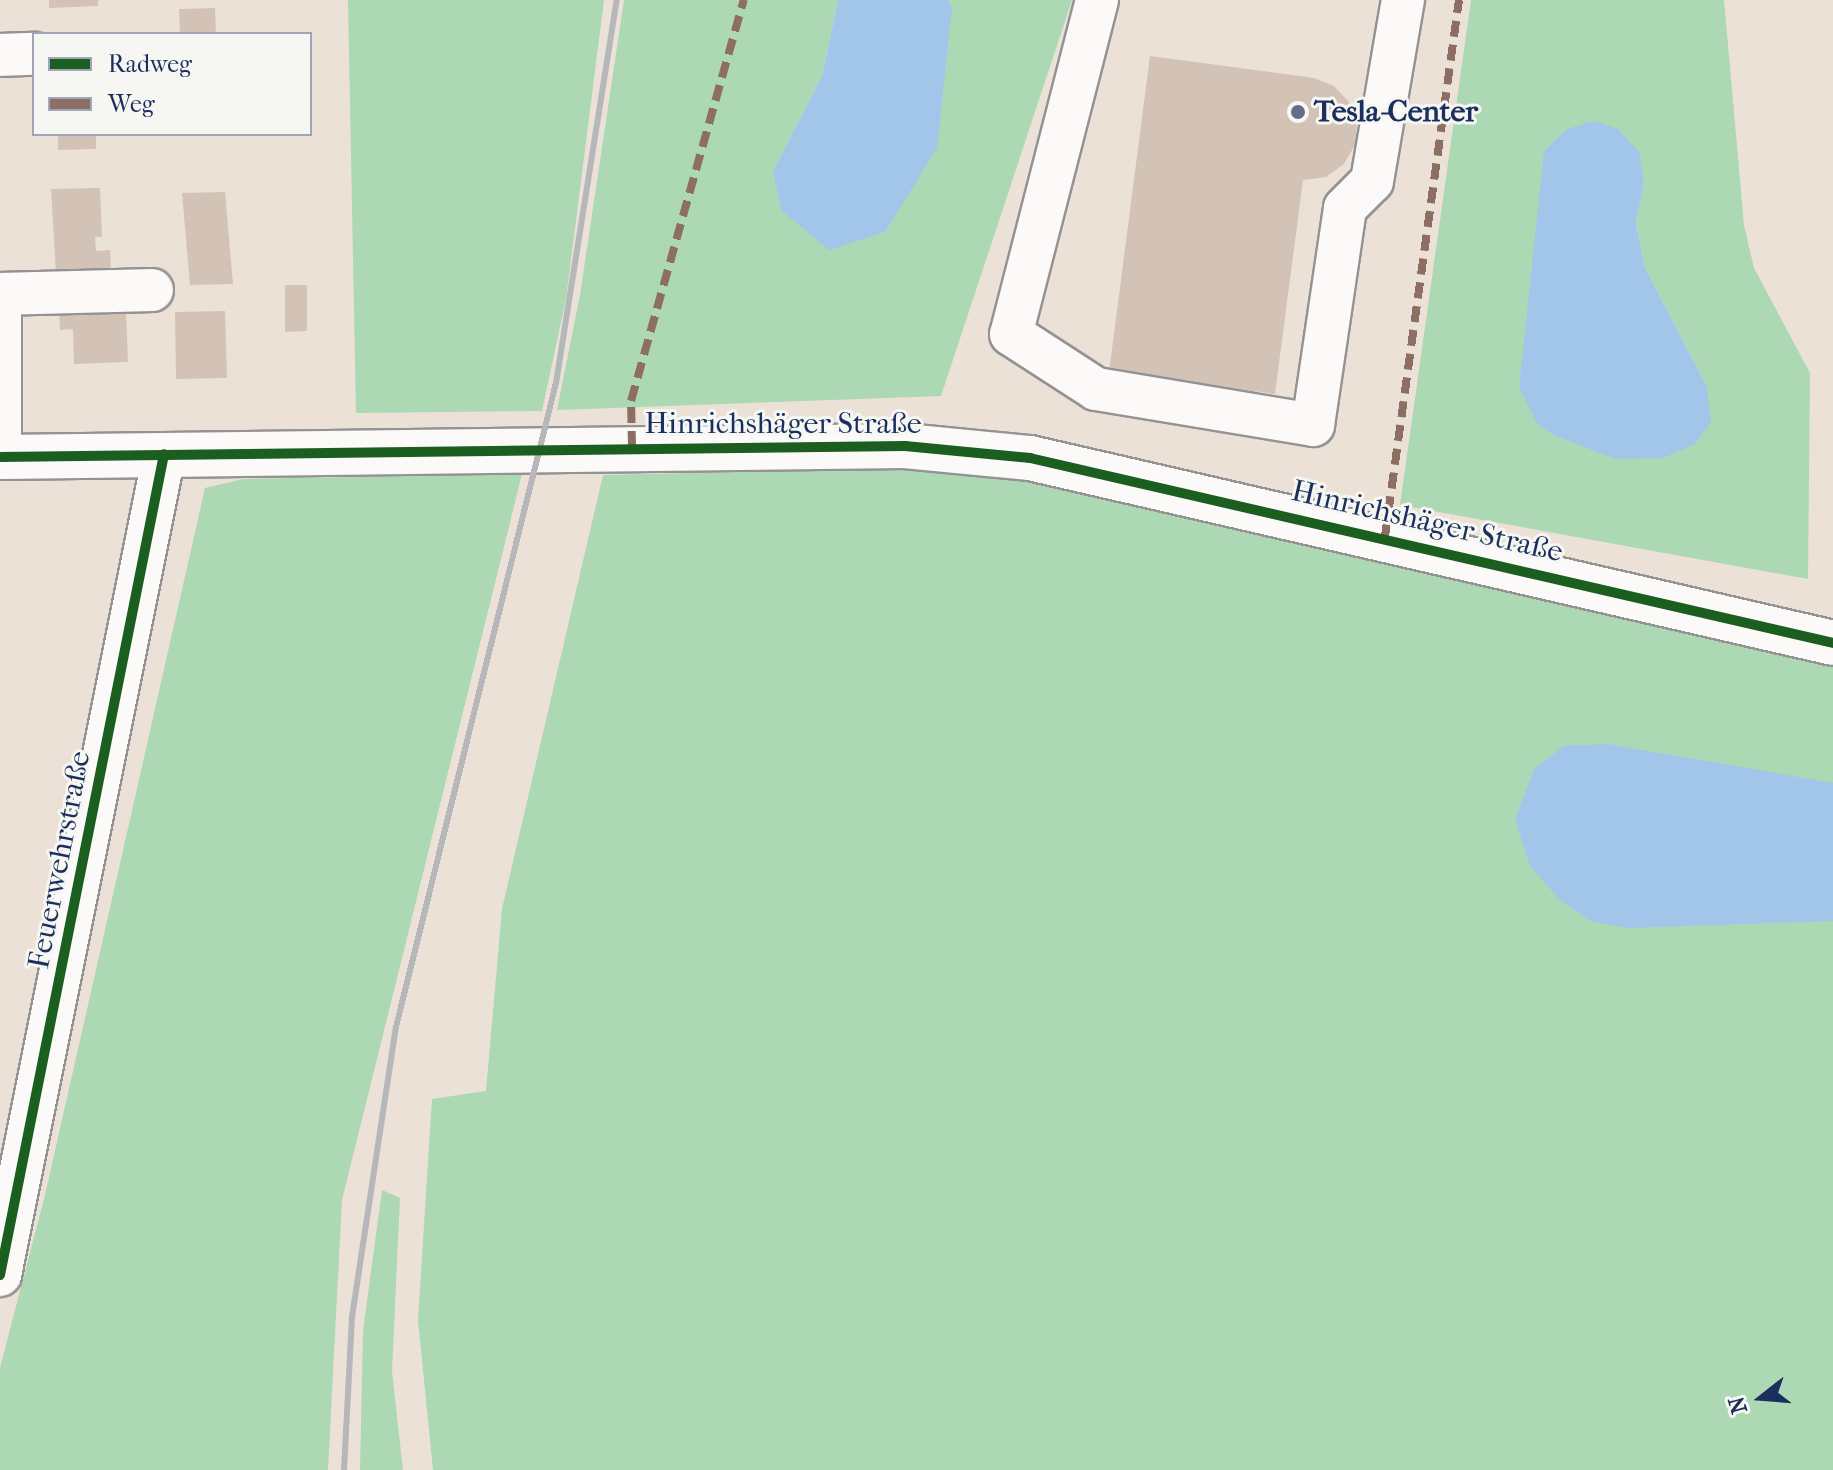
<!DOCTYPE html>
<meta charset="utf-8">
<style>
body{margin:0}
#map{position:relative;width:1833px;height:1470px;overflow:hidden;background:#ece1d6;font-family:"IM FELL French Canon",serif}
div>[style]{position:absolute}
.green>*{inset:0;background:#acd8b3}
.water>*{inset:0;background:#a2c6ea}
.building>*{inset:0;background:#d3c3b7}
.roads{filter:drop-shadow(2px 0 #959294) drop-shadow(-2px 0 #959294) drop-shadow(0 2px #959294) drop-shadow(0 -2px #959294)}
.minor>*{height:42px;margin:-21px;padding:0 21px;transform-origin:21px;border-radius:21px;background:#fcfaf9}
.major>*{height:44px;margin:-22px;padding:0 22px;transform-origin:22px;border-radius:22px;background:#fcfaf9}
.rail>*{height:6px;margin:-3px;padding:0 3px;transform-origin:3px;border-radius:3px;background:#b6b7bb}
.quiet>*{height:8px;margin-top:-4px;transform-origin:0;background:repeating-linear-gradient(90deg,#8d6e63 0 16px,transparent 0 24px)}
.cycleway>*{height:10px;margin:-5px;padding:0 5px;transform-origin:5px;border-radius:5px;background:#1b5e20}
.dots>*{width:22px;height:22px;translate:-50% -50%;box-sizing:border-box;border:4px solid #f6f6f2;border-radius:50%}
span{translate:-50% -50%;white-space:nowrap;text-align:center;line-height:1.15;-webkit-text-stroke:6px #f6f6f2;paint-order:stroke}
.poi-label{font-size:30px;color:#1b2f5e;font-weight:700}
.left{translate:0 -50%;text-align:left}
.street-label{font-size:30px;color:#1b2f5e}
.legend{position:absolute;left:32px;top:32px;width:280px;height:104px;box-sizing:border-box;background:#f6f6f2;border:2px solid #9ea6b7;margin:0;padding:10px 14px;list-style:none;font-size:24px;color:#1b2f5e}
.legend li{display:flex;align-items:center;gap:16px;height:40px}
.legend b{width:40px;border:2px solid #9ea6b7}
.north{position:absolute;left:1721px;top:1358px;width:80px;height:80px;-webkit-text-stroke:6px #f6f6f2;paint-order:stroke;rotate:253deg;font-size:22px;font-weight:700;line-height:32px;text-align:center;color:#1b2f5e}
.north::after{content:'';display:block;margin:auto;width:28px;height:36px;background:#1b2f5e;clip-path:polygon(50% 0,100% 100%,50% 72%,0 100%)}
</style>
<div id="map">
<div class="green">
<div style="clip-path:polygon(348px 0,604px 0,566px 299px,542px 411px,356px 413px)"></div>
<div style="clip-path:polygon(624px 0,838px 0,822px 76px,773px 171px,952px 8px,948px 0,1072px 0,941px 396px,557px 410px,580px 295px)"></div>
<div style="clip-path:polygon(evenodd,1471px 0,1724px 0,1744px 225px,1754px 268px,1810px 373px,1808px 579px,1400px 505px,1471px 0,1544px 152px,1644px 182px,1636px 223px,1645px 268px,1707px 387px,1544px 152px)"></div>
<div style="clip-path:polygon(901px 468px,1037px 477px,1833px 660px,1833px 1470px,433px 1470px,418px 1320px,432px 1099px,486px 1091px,502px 909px,603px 475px)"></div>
<div style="clip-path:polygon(522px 474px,342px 1200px,328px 1470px,0 1470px,0 1368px,45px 1195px,205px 488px,243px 479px)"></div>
<div style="clip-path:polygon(382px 1190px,400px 1198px,392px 1371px,403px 1470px,360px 1470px,363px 1331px)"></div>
</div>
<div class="water">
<div style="clip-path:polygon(838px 0,948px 0,952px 8px,937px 148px,885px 232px,829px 250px,781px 210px,773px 171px,822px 76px)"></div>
<div style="clip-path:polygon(1594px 121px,1618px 129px,1639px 152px,1644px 182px,1636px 223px,1645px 268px,1707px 387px,1711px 422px,1695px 444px,1663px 458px,1616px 459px,1553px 435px,1537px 423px,1519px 387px,1544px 151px,1567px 129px)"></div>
<div style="clip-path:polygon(1608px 744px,1833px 783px,1833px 921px,1629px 928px,1590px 921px,1559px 899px,1530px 866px,1515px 819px,1534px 769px,1564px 746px)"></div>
</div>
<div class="building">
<div style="clip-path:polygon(49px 0,98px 0,98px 6px,49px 8px)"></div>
<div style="clip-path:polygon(215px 8px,216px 34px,180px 34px,179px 9px)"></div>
<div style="clip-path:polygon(1150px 56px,1314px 78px,1334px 86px,1349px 102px,1357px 123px,1355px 145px,1344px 164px,1326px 177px,1303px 180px,1275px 394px,1109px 372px)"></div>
<div style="clip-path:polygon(58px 134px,96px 134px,96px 149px,58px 150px)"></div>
<div style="clip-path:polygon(100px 188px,102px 237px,95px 237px,96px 251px,110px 250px,111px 272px,56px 273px,51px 189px)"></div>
<div style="clip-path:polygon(225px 192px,233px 284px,190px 285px,182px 193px)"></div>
<div style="clip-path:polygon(285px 285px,307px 285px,307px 331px,285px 332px)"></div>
<div style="clip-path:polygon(90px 302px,90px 315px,126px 313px,128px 362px,74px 364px,73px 329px,60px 330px,59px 303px)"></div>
<div style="clip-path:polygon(225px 311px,227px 378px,176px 379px,175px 312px)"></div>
</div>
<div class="roads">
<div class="minor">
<div style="left:1097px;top:0;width:345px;rotate:104.4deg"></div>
<div style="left:1011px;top:334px;width:101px;rotate:32.9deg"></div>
<div style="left:1096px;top:389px;width:220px;rotate:9.4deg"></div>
<div style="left:1313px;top:425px;width:219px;rotate:-81.6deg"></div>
<div style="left:1345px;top:208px;width:38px;rotate:-45deg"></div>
<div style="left:1372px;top:181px;width:184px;rotate:-80.3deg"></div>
<div style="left:0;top:55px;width:34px;rotate:-2deg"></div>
<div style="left:0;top:294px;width:152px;rotate:-1.5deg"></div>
<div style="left:0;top:302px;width:155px;rotate:90deg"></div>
<div style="left:0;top:1275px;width:837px;rotate:-78.7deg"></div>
</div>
<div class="major">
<div style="left:0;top:457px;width:905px;rotate:-0.7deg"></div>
<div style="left:905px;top:446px;width:126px;rotate:5.5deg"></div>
<div style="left:1030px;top:458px;width:824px;rotate:12.97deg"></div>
</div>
</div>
<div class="rail">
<div style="left:344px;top:1470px;width:153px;rotate:-87deg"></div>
<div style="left:352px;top:1317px;width:293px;rotate:-81.4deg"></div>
<div style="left:396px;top:1027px;width:664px;rotate:-76.05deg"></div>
<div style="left:556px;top:383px;width:388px;rotate:-81deg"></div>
</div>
<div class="quiet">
<div style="left:632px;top:447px;width:46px;rotate:-91.2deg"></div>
<div style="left:631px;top:401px;width:417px;rotate:-74.3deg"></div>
<div style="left:1385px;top:536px;width:541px;rotate:-82.14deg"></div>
</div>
<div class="cycleway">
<div style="left:0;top:457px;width:905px;rotate:-0.7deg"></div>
<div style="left:905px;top:446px;width:126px;rotate:5.5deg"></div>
<div style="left:1030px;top:458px;width:824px;rotate:12.97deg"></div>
<div style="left:0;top:1275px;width:837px;rotate:-78.7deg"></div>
</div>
<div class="dots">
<div style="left:1298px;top:112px;background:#646d88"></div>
</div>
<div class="poi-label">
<span class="left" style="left:1314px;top:112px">Tesla-Center</span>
</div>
<div class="street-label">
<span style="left:783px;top:424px">Hinrichshäger Straße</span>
<span style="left:1427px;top:522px;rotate:13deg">Hinrichshäger Straße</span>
<span style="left:60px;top:860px;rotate:-79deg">Feuerwehrstraße</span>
</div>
<ul class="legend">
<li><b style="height:10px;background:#1b5e20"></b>Radweg</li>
<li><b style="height:10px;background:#8d6e63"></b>Weg</li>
</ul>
<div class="north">N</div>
</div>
